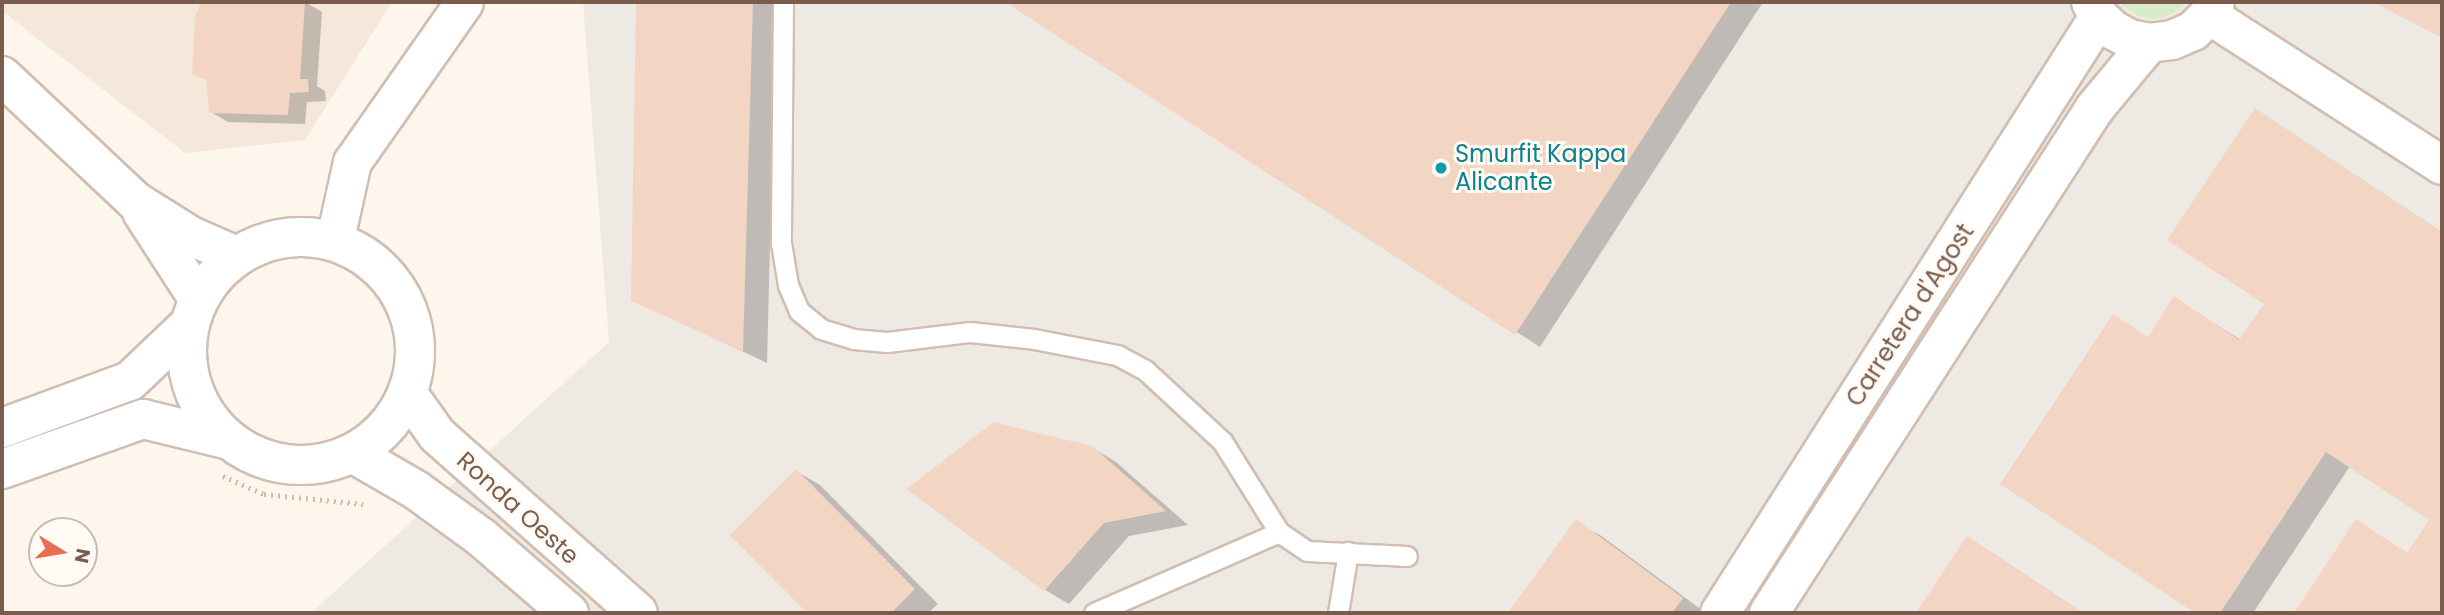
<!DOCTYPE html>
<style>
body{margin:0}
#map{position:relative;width:2444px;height:615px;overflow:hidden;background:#fdf6ec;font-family:Poppins,sans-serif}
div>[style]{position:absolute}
.residential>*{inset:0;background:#f5e8da}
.industrial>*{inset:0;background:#efe9e4}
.green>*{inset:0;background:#d8ecc9}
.shadow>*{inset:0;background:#0003}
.building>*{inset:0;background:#f3d5c3}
.path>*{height:4.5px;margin-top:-2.25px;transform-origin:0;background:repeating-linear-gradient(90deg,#d9b8a5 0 2px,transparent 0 7px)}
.roads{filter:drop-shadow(2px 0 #d1beb0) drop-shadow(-2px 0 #d1beb0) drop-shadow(0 2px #d1beb0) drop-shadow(0 -2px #d1beb0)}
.service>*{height:19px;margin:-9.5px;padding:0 9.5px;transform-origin:9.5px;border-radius:9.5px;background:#fff}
.minor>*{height:37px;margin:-18.5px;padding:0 18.5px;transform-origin:18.5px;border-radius:18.5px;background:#fff}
.tertiary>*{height:38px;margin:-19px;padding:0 19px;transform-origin:19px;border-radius:19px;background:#fff}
.secondary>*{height:38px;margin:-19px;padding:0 19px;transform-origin:19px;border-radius:19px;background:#fff}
.secondary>.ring{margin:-19px;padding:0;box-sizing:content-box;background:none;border:38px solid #fff;border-radius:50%}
.dots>*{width:19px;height:19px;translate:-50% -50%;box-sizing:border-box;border:4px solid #fffaf3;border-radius:50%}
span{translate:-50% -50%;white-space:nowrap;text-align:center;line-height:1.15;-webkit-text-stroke:6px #fffaf3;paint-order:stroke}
.culture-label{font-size:24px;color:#0d838f}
.left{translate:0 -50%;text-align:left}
.street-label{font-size:24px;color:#7a5c4d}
.frame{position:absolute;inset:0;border:4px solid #7a5c4d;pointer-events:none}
.north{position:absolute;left:28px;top:517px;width:70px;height:70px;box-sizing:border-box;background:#fffaf3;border:2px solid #cabbb1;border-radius:50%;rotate:101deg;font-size:19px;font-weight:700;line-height:28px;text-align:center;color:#7a5c4d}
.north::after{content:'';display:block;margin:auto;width:24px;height:32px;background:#e76f51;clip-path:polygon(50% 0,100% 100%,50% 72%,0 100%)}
</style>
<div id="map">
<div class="residential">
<div style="clip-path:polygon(2px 2px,392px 2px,305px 140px,185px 153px,2px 11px)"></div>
</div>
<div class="industrial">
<div style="clip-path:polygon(583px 2px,2442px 2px,2442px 613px,311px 613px,609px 342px)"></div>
</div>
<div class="green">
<div style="clip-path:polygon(2118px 2px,2186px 2px,2170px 15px,2155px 19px,2140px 17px)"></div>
</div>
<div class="shadow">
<div style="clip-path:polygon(204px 2px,305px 2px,322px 12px,317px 86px,325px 91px,326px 101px,307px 102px,305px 124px,228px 122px,211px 112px,201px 4px)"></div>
<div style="clip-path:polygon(637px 2px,776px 2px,767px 363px,633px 300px)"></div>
<div style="clip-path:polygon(1008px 2px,1763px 2px,1540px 347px)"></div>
<div style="clip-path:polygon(2377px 2px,2442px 2px,2442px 36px,2395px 12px)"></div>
<div style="clip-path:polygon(2255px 110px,2442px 232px,2442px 613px,2297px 613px,2357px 522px,2409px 554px,2431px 520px,2350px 466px,2253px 613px,2199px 613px,2003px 484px,2113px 316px,2149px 338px,2175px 299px,2241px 340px,2266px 303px)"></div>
<div style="clip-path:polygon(1091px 447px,1116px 462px,1188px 525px,1129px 536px,1069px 604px,1045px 590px,909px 488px)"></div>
<div style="clip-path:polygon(796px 471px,820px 485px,938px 604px,928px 613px,810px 613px,732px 535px)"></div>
<div style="clip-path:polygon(1576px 522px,1600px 535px,1706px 613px,1510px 613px)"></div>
<div style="clip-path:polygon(1967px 539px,1991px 552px,2083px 613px,1918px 613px)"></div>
</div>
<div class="building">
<div style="clip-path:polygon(201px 2px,305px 2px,300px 79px,308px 79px,309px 92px,290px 93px,288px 115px,209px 113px,206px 80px,192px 74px,195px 17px)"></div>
<div style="clip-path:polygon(636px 2px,753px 2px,743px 351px,631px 301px)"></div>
<div style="clip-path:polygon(1005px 2px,1731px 2px,1515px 335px)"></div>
<div style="clip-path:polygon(2373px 2px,2442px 2px,2442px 38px)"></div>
<div style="clip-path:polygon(2255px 108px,2442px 232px,2442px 613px,2294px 613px,2356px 519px,2407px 553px,2429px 520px,2326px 452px,2220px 613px,2195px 613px,2000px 484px,2113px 314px,2148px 337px,2174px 296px,2239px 340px,2264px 304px,2167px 240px)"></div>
<div style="clip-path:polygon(994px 422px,1092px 446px,1166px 511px,1104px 523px,1044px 591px,906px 489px)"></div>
<div style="clip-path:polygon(796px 469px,915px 589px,891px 613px,807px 613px,730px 535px)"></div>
<div style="clip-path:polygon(1576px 519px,1683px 598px,1672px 613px,1508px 613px)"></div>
<div style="clip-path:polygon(1967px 536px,2083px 613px,1916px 613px)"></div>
</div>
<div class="path">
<div style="left:223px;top:476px;width:45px;rotate:23.7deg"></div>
<div style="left:264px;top:494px;width:100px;rotate:5.7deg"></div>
</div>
<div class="roads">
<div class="service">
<div style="left:783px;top:2px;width:241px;rotate:90.5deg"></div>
<div style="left:781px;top:243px;width:43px;rotate:80.5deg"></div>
<div style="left:788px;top:285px;width:28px;rotate:67deg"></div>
<div style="left:799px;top:311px;width:28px;rotate:39deg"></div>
<div style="left:821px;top:329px;width:34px;rotate:17deg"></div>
<div style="left:853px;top:339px;width:34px;rotate:5deg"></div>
<div style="left:887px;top:342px;width:84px;rotate:-6.9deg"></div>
<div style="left:970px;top:332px;width:64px;rotate:6.2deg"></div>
<div style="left:1034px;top:339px;width:85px;rotate:10.9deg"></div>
<div style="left:1117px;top:355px;width:32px;rotate:28deg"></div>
<div style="left:1145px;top:370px;width:105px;rotate:42.7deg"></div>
<div style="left:1222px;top:441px;width:107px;rotate:57.9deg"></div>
<div style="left:1094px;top:613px;width:202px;rotate:-23.6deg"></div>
<div style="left:1279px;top:532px;width:34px;rotate:34deg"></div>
<div style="left:1307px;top:551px;width:100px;rotate:2.9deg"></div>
<div style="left:1338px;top:613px;width:62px;rotate:-80.7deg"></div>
</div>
<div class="minor">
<div style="left:2209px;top:15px;width:277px;rotate:32.8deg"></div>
<div style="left:335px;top:239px;width:79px;rotate:-77.6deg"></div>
<div style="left:352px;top:162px;width:195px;rotate:-55deg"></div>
</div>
<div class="tertiary">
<div style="left:2px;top:76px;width:183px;rotate:43.2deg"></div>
<div style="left:135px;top:201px;width:64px;rotate:32.2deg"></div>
<div style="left:189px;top:235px;width:49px;rotate:24deg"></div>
<div style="left:142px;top:212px;width:101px;rotate:57.1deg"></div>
</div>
<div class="secondary">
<div style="left:2091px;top:2px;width:17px;rotate:62deg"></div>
<div style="left:2099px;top:17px;width:19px;rotate:43deg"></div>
<div style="left:2113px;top:30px;width:19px;rotate:28deg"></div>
<div style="left:2130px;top:39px;width:19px;rotate:12deg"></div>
<div style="left:2149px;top:43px;width:23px;rotate:-7deg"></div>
<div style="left:2172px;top:40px;width:23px;rotate:-23deg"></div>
<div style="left:2193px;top:31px;width:23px;rotate:-45deg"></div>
<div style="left:2209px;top:15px;width:14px;rotate:-65deg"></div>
<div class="ring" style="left:187px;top:237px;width:190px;height:190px"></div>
<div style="left:408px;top:394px;width:50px;rotate:54.7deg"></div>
<div style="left:437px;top:435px;width:268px;rotate:41.5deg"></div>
<div style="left:2px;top:428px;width:136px;rotate:-20.2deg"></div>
<div style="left:130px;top:381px;width:79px;rotate:-43.5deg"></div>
<div style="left:354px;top:454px;width:72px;rotate:30.1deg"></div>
<div style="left:416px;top:490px;width:82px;rotate:36deg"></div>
<div style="left:482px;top:538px;width:115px;rotate:40.8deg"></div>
<div style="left:2px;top:469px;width:150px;rotate:-19.5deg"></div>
<div style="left:143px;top:419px;width:84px;rotate:13.7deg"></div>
<div style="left:1720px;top:613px;width:706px;rotate:-57.55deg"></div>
<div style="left:1769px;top:613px;width:601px;rotate:-57.16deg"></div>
<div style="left:2095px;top:108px;width:85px;rotate:-50.3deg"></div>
</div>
</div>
<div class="dots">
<div style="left:1441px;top:168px;background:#0f9aa8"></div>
</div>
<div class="culture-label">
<span class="left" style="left:1455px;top:168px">Smurfit Kappa<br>Alicante</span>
</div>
<div class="street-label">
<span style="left:1910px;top:315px;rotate:-57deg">Carretera d'Agost</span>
<span style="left:518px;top:508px;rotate:42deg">Ronda Oeste</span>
</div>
<div class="frame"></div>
<div class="north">N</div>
</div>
